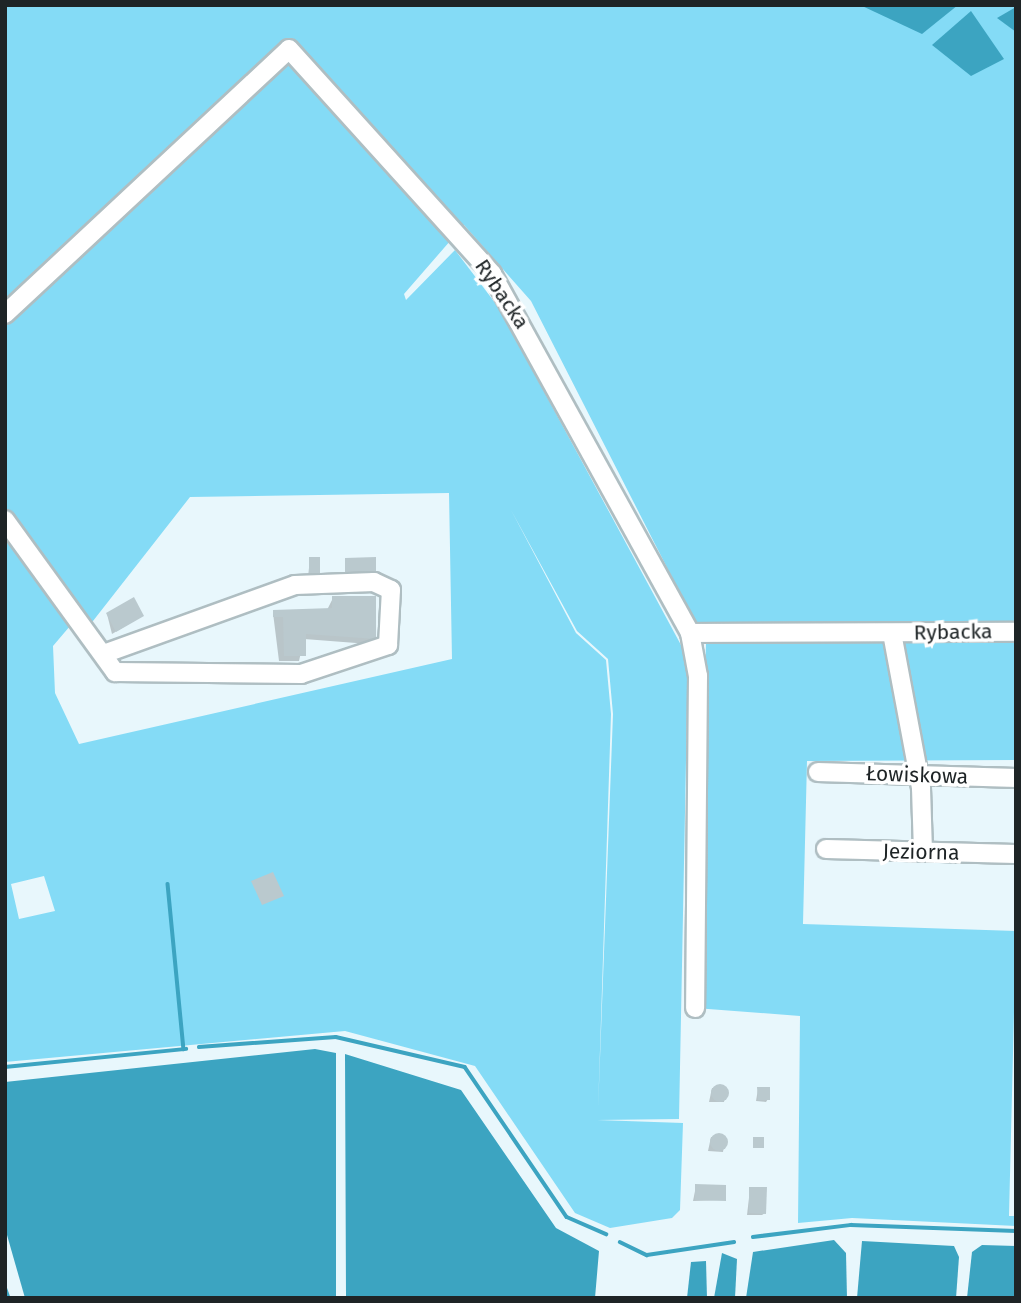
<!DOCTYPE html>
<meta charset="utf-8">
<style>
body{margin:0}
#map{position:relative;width:1021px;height:1303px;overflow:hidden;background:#e8f7fc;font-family:"Fira Sans",sans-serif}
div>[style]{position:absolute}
.green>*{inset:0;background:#84dbf6}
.water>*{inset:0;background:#3ca4c1}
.shadow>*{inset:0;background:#0003}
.stream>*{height:3.5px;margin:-1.75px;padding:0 1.75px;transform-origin:1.75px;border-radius:1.75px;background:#3ca4c1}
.building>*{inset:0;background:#bac9ce}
.round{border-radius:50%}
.roads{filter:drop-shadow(2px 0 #afbec2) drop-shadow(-2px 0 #afbec2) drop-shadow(0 2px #afbec2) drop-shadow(0 -2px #afbec2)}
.minor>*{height:18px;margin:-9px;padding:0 9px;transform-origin:9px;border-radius:9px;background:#fff}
span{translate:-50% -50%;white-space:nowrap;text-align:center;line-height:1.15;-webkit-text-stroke:7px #fff;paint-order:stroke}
.street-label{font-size:21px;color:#1e2426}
.frame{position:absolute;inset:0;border:7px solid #1e2426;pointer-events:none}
</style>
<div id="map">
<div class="green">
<div style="clip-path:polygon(evenodd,5px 5px,1016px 5px,1016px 760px,807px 761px,803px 924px,1016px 931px,1009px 1216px,1016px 1216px,1016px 1226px,852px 1218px,798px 1223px,800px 1016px,695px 1008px,706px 644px,531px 301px,464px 225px,404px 294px,406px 300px,455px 250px,499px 308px,688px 658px,679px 1119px,597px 1120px,683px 1123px,680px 1210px,672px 1218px,610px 1228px,575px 1213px,475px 1066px,345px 1031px,5px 1062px,5px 5px,449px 493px,452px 659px,79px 744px,55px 693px,53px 646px,70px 626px,93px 621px,190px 497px,449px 493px,5px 5px,511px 510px,577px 631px,608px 659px,613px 714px,598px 1111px,611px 714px,606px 660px,576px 633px,511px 510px,5px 5px,44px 876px,55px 911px,19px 919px,11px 884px,44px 876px)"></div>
</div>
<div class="water">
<div style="clip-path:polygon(860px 5px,958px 5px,922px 34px)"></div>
<div style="clip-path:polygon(1016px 7px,1016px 32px,997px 18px)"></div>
<div style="clip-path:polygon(971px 11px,1004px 59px,971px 76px,932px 45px)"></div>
<div style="clip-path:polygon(315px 1049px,336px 1053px,336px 1298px,25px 1298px,5px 1228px,5px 1082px)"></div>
<div style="clip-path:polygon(345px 1054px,461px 1090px,556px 1228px,599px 1251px,595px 1298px,346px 1298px)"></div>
<div style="clip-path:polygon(834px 1240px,846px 1253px,847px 1298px,746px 1298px,753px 1252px)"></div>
<div style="clip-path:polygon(862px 1241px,954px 1246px,959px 1257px,956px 1298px,857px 1298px)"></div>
<div style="clip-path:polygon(982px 1245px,1016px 1246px,1016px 1298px,967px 1298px,972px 1252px)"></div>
<div style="clip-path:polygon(722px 1253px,737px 1259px,735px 1298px,714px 1298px)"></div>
<div style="clip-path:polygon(706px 1261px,707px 1298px,687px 1298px,691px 1262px)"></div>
</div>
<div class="shadow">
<div style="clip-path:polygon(310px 559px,318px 574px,316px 577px,308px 577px)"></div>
<div style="clip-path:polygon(333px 598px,374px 638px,369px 644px,304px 639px,299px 661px,279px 661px,273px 613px,327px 610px)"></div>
<div style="clip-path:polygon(107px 614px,142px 616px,112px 634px)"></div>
<div style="clip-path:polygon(712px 1088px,726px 1088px,724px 1102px,709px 1102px)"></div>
<div style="clip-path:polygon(758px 1089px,768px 1099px,766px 1102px,756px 1101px)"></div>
<div style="clip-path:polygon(711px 1137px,725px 1138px,723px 1152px,708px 1151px)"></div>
<div style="clip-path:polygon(696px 1186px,724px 1200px,693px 1201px)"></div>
<div style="clip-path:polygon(750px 1189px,765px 1213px,762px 1215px,747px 1215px)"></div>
</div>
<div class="stream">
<div style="left:168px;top:884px;width:166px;rotate:84.5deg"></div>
<div style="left:199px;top:1047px;width:137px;rotate:-4.2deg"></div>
<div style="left:336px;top:1037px;width:132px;rotate:13.1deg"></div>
<div style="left:465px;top:1067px;width:181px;rotate:55.8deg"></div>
<div style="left:567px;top:1217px;width:43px;rotate:23.6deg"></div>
<div style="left:5px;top:1067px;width:182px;rotate:-5.7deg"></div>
<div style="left:753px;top:1237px;width:99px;rotate:-7deg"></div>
<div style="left:851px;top:1225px;width:165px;rotate:2.1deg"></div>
<div style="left:620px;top:1242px;width:30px;rotate:26deg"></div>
<div style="left:647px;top:1255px;width:88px;rotate:-8.5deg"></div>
<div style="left:5px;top:1287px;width:12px;rotate:70deg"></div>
</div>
<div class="building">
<div style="clip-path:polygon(309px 557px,320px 557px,320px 575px,309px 575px)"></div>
<div style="clip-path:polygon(376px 557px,376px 574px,345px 575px,345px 558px)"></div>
<div style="clip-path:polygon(332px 596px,376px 596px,376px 639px,306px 634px,306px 656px,284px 656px,283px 617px,273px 617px,273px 610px,332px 608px)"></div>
<div style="clip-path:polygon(134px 597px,144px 616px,116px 632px,106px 613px)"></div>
<div style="clip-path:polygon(273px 872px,284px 896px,262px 905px,251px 881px)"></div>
<div class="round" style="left:711px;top:1084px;width:18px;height:18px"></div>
<div style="clip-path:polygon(757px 1087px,770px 1087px,770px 1100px,758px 1100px)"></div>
<div class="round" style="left:710px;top:1133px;width:18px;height:18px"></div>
<div style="clip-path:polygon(753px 1137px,764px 1137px,764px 1148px,753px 1148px)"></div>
<div style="clip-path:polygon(695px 1184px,726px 1185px,726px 1201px,695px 1200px)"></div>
<div style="clip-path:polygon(749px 1187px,767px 1187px,766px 1214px,749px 1213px)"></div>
</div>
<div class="roads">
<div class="minor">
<div style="left:5px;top:314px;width:388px;rotate:-43deg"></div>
<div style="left:289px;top:49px;width:303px;rotate:47.9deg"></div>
<div style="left:492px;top:274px;width:410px;rotate:61.1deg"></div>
<div style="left:690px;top:633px;width:326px;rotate:-0.2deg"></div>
<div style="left:5px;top:520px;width:188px;rotate:54.1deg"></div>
<div style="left:115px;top:672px;width:186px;rotate:0.6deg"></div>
<div style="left:301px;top:674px;width:92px;rotate:-18.4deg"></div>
<div style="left:388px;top:645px;width:55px;rotate:-86.9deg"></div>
<div style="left:391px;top:590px;width:19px;rotate:-155deg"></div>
<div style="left:374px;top:582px;width:79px;rotate:177.8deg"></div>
<div style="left:295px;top:585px;width:204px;rotate:160.2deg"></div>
<div style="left:690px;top:633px;width:44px;rotate:79.5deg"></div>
<div style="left:698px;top:676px;width:332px;rotate:90.5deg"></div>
<div style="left:892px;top:633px;width:158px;rotate:79.4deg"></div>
<div style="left:921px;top:788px;width:64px;rotate:88.2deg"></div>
<div style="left:818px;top:772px;width:198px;rotate:1.7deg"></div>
<div style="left:826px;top:849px;width:190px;rotate:1.5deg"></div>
</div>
</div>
<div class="street-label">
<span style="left:502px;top:294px;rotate:56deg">Rybacka</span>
<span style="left:953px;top:632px;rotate:-1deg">Rybacka</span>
<span style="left:917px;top:775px;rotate:2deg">Łowiskowa</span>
<span style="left:921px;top:852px;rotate:1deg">Jeziorna</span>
</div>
<div class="frame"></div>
</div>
